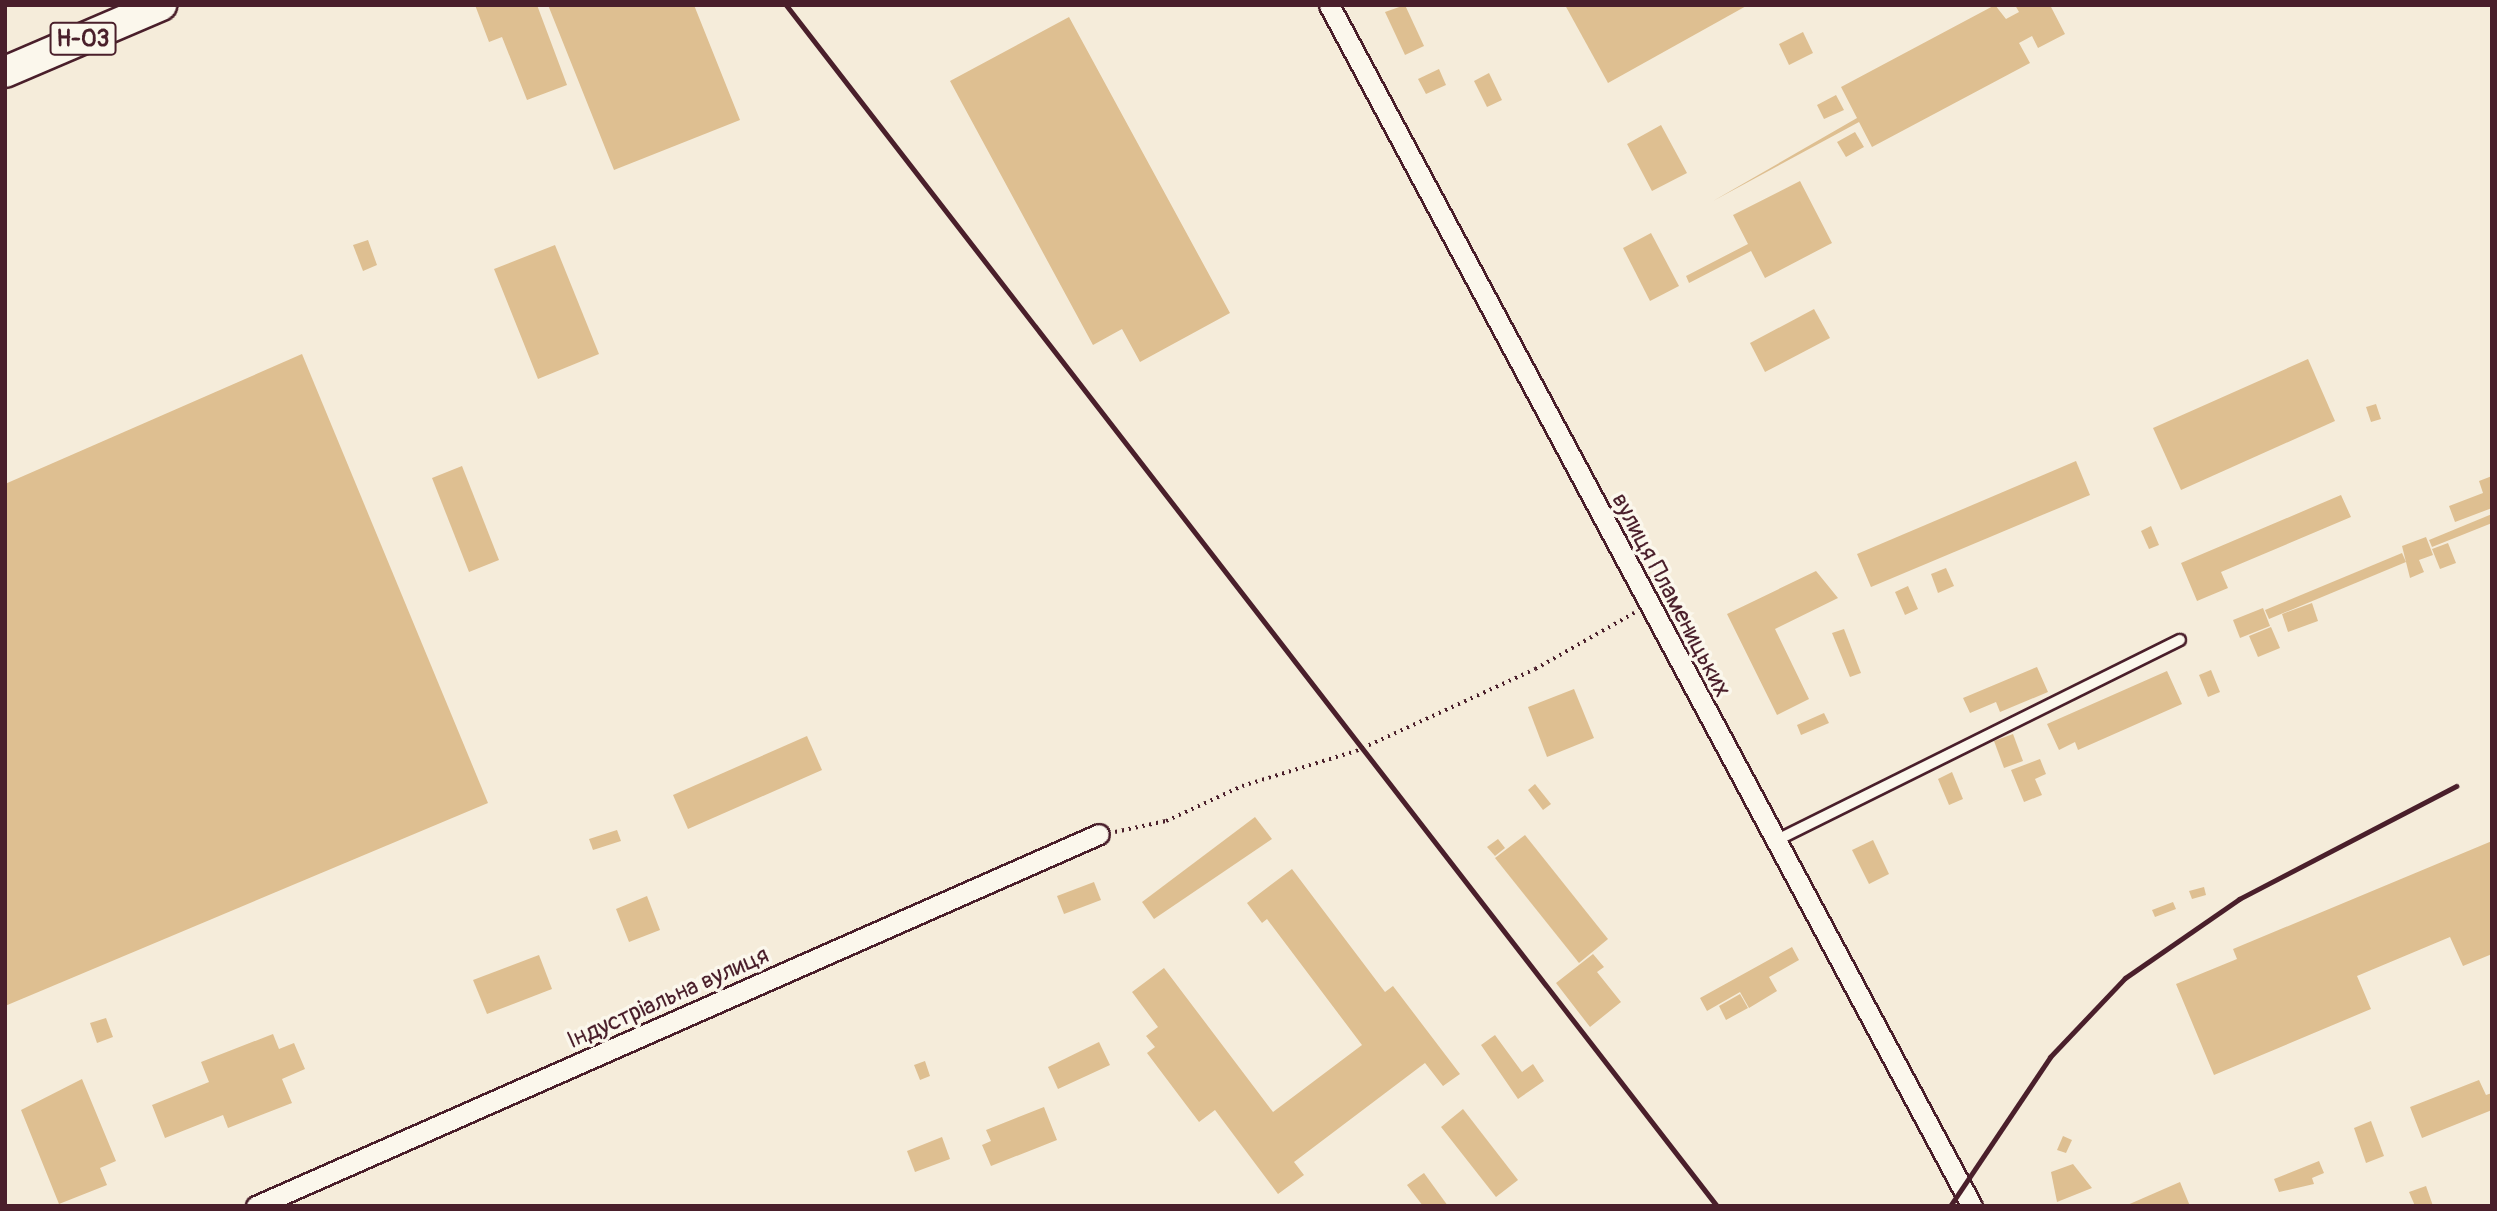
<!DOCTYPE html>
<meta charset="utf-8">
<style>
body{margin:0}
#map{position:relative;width:2497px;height:1211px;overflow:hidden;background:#f5ecda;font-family:Pangolin,sans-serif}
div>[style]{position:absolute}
.building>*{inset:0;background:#debf91}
.path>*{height:3.5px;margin-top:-1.75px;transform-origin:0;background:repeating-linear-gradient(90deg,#4a1f2b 0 2px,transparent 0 7px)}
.roads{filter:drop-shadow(2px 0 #4a1f2b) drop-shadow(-2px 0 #4a1f2b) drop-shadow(0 2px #4a1f2b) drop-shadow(0 -2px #4a1f2b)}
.service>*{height:10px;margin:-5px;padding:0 5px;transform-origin:5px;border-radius:5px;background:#fbf7ec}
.minor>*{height:19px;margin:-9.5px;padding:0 9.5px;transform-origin:9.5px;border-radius:9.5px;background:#fbf7ec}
.primary>*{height:30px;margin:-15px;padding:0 15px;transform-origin:15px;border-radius:15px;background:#fbf7ec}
.rail>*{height:5px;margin:-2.5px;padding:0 2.5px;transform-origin:2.5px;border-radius:2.5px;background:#4a1f2b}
span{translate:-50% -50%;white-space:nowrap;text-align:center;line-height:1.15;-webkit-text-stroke:7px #fbf7ec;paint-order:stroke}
.shield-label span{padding:2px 5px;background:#fbf7ec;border:2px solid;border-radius:5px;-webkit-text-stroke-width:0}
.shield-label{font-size:23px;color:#4a1f2b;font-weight:700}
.street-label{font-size:24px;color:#4a1f2b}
.frame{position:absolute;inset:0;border:7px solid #4a1f2b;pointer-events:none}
</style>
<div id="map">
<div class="building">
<div style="clip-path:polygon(475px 5px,537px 5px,567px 85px,527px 100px,502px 37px,489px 42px)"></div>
<div style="clip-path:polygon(548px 5px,694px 5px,740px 120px,614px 170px)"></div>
<div style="clip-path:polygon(1405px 5px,1424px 46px,1405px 55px,1385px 12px)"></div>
<div style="clip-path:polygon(1565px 5px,1748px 5px,1608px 83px)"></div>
<div style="clip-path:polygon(1995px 5px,2006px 19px,2019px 12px,2015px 5px,2050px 5px,2065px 34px,2038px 48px,2032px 36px,2019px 43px,2030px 63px,1872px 147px,1859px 122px,1713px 201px,1857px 118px,1841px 87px)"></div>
<div style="clip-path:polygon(1069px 17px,1230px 313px,1140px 362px,1122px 329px,1093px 345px,950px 81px)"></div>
<div style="clip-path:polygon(1803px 32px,1813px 53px,1789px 65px,1779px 44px)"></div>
<div style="clip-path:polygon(1439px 69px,1446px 85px,1426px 94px,1418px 79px)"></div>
<div style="clip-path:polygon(1489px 73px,1502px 100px,1487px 107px,1474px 81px)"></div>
<div style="clip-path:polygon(1836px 95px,1844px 110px,1824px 119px,1817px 105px)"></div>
<div style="clip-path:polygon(1661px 125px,1687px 173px,1652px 191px,1627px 144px)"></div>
<div style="clip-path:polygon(1855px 132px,1864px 147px,1846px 157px,1837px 142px)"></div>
<div style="clip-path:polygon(1800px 181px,1832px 243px,1765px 278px,1751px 251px,1689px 283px,1686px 276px,1748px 244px,1733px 215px)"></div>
<div style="clip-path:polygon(1651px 233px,1679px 286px,1650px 301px,1623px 248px)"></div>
<div style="clip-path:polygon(368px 240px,377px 265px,363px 271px,353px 245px)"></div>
<div style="clip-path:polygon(555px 245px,599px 354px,538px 379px,494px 269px)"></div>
<div style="clip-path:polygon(1814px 309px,1830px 338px,1765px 372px,1750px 343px)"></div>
<div style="clip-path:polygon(302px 354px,488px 803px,5px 1006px,5px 484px)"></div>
<div style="clip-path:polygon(2308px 359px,2335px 421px,2181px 490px,2153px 428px)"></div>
<div style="clip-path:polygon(2376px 404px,2381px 419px,2371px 422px,2366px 407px)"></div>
<div style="clip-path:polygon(2076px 461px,2090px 495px,1871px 587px,1857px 554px)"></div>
<div style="clip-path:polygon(462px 466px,499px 560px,469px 572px,432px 478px)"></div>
<div style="clip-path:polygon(2492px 476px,2492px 508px,2455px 522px,2449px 506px,2483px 493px,2479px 481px)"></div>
<div style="clip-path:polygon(2341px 495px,2351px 517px,2221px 572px,2228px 588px,2197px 601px,2181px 563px)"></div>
<div style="clip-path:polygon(2492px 514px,2492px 523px,2432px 547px,2429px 540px)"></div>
<div style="clip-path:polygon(2151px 526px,2159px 545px,2149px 549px,2141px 531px)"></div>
<div style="clip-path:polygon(2426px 537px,2433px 555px,2419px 560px,2424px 572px,2410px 578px,2402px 546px)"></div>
<div style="clip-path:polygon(2448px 543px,2456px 563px,2440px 569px,2432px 549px)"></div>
<div style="clip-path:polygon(2402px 553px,2406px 562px,2269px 619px,2265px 610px)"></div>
<div style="clip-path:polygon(1946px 568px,1954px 586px,1938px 593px,1931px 574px)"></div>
<div style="clip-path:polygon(1816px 571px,1838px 598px,1775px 629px,1809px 699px,1777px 715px,1727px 614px)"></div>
<div style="clip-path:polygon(1908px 586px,1918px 609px,1905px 615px,1895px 592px)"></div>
<div style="clip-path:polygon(2312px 603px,2318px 621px,2288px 632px,2282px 614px)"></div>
<div style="clip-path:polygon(2263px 608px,2270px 626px,2240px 638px,2233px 620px)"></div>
<div style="clip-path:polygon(2271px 627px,2280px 648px,2258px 657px,2249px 636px)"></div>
<div style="clip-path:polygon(1844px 629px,1861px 673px,1850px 677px,1832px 633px)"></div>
<div style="clip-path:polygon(2037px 667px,2048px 692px,2000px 712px,1996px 702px,1970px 713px,1963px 698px)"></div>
<div style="clip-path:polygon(2211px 670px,2220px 692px,2208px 697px,2199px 675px)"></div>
<div style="clip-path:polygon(2167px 671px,2182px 704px,2078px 750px,2075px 742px,2059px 750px,2047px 724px)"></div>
<div style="clip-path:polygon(1574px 689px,1594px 738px,1547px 757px,1528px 707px)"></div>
<div style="clip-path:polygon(1824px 713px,1829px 723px,1801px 735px,1797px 725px)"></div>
<div style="clip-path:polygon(2013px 734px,2023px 761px,2004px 768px,1994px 741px)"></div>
<div style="clip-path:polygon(807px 736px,822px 770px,688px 829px,673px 795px)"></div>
<div style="clip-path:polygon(2040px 759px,2046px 774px,2035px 779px,2042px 795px,2024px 802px,2011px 770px)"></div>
<div style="clip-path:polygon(1952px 772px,1963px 799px,1949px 805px,1938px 779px)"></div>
<div style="clip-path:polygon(1535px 784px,1551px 804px,1543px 810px,1528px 790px)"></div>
<div style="clip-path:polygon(1255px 817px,1272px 839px,1154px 919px,1142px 902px)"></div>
<div style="clip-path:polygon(617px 830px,621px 841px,593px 850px,589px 839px)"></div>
<div style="clip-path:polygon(1525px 835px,1608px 939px,1579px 963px,1495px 858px)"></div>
<div style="clip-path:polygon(1498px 839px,1505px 848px,1495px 856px,1487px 847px)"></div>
<div style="clip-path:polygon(1873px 840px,1889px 874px,1869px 884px,1852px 850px)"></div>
<div style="clip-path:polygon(2492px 841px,2492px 954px,2463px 966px,2450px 937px,2357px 976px,2371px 1009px,2214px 1075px,2176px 984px,2237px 959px,2233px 949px)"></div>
<div style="clip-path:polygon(1292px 869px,1385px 992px,1393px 986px,1460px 1074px,1443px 1086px,1425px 1063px,1294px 1162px,1304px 1175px,1278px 1194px,1215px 1110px,1199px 1122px,1147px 1053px,1155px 1047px,1146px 1036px,1158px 1027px,1132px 992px,1164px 968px,1273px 1112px,1362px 1045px,1267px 919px,1262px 923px,1247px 903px)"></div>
<div style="clip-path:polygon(1094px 882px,1101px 900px,1064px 914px,1057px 896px)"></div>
<div style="clip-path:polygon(2204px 887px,2206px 895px,2192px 899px,2189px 891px)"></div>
<div style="clip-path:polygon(647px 896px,660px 930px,629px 942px,616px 909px)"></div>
<div style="clip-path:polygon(2173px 902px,2176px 909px,2155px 917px,2152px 910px)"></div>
<div style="clip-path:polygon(1792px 947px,1799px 960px,1769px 977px,1777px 991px,1749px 1008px,1740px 992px,1707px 1011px,1700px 998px)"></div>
<div style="clip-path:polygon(1593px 954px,1604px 967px,1597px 972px,1621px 1002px,1590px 1027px,1556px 983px)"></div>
<div style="clip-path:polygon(539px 955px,552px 989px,487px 1014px,473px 980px)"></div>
<div style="clip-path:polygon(1740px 994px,1748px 1008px,1726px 1020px,1719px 1006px)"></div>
<div style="clip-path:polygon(106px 1018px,113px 1037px,97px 1043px,90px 1023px)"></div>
<div style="clip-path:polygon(273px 1034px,279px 1049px,294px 1043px,305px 1069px,282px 1079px,292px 1103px,228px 1128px,223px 1115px,165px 1138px,152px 1105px,209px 1082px,201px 1062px)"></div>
<div style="clip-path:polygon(1495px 1035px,1522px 1072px,1533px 1064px,1544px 1081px,1518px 1099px,1481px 1045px)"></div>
<div style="clip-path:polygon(1099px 1042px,1110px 1065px,1058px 1089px,1048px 1067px)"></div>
<div style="clip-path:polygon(925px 1061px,930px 1076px,920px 1080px,914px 1065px)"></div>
<div style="clip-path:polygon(82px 1079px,116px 1161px,100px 1168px,107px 1185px,59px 1204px,21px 1110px)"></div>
<div style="clip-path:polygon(2479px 1080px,2486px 1095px,2492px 1093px,2492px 1110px,2422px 1138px,2410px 1107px)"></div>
<div style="clip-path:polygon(1044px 1107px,1057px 1140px,991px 1166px,982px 1145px,991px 1141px,986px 1130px)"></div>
<div style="clip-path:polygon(1463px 1109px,1518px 1180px,1496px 1197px,1441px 1127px)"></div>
<div style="clip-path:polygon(2371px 1121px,2384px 1156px,2366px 1163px,2354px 1128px)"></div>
<div style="clip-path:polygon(2063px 1136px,2072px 1140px,2066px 1153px,2057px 1150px)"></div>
<div style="clip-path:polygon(942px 1137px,950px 1159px,915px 1172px,907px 1151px)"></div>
<div style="clip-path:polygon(2319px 1161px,2324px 1173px,2312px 1178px,2314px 1184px,2279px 1192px,2274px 1179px)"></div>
<div style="clip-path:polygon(2073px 1164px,2092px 1188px,2057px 1202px,2051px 1172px)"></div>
<div style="clip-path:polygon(1424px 1173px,1448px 1206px,1423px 1206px,1407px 1185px)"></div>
<div style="clip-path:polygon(2180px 1182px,2190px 1206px,2125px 1206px)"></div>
<div style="clip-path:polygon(2426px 1186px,2433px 1206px,2415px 1206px,2409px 1192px)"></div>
</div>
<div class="path">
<div style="left:1115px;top:832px;width:52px;rotate:-12.2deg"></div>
<div style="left:1166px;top:821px;width:84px;rotate:-24.7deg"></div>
<div style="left:1242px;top:786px;width:119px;rotate:-17.1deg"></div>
<div style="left:1356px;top:751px;width:197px;rotate:-24.6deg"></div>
<div style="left:1535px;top:669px;width:114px;rotate:-29.5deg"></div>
</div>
<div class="roads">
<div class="service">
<div style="left:1775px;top:841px;width:452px;rotate:-26.4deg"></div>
</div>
<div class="minor">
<div style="left:1329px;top:5px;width:1362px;rotate:61.84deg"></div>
<div style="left:256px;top:1206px;width:921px;rotate:-23.81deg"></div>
</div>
<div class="primary">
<div style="left:5px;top:72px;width:170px;rotate:-23.2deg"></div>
</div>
</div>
<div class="rail">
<div style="left:786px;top:5px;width:1520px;rotate:52.22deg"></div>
<div style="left:1950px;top:1206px;width:179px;rotate:-56.1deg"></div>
<div style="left:2050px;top:1057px;width:109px;rotate:-46.5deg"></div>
<div style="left:2125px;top:978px;width:139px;rotate:-34.7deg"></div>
<div style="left:2239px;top:899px;width:245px;rotate:-27.5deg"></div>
</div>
<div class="shield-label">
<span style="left:83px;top:39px">Н-03</span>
</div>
<div class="street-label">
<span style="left:1671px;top:595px;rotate:62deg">вулиця Пламеницьких</span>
<span style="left:668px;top:998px;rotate:-24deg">Індустріальна вулиця</span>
</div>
<div class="frame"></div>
</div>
